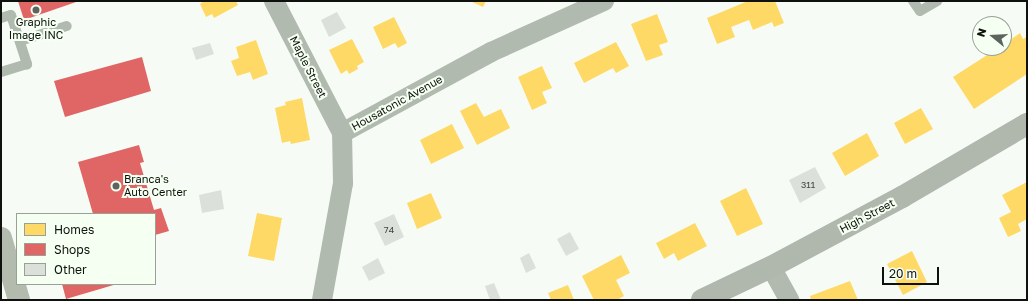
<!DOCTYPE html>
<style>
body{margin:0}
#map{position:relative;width:1028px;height:301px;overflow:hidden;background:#f6fcf5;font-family:"Golos Text",sans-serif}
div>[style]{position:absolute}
.homes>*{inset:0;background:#ffd966}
.shops>*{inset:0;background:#e06666}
.building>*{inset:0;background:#dbe0da}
.service>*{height:10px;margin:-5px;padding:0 5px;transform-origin:5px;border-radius:5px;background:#b1baae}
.minor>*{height:20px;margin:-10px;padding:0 10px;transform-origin:10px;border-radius:10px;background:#b1baae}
.secondary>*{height:22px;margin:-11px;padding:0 11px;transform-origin:11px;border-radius:11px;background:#b0b8ad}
.primary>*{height:22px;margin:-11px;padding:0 11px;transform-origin:11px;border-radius:11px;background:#b3bbaf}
.dots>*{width:11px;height:11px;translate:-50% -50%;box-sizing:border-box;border:2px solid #f5fff2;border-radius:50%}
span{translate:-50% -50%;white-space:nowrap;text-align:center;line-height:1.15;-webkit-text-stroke:4px #f5fff2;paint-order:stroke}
.number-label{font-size:9px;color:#444742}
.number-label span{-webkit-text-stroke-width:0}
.poi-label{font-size:11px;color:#0e110d}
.left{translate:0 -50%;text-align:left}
.street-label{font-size:11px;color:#0e110d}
.frame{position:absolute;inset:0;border:2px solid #0e110d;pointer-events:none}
.legend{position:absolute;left:16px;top:213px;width:140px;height:72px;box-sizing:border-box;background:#f5fff2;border:1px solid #99a096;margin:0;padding:5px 7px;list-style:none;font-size:12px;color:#0e110d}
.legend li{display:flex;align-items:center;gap:8px;height:20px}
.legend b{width:20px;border:1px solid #99a096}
.north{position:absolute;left:972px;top:16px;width:40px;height:40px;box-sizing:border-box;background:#f5fff2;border:1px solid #99a096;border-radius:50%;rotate:288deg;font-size:11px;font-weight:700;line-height:16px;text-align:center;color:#0e110d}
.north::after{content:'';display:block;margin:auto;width:14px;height:18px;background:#5f635e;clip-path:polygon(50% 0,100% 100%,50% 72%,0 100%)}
.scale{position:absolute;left:882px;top:267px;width:57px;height:18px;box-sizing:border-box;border:2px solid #0e110d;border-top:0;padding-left:5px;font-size:12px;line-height:14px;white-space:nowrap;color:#0e110d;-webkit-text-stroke:3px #f5fff2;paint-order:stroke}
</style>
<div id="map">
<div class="homes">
<div style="clip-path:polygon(204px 1px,236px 1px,238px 5px,214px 18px,212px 14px,206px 17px,200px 4px)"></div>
<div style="clip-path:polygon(470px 1px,486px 1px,483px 7px)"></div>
<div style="clip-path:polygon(748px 1px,775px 1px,784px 23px,774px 27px,772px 22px,753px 30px,749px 20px,731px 27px,735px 37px,717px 44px,707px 18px)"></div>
<div style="clip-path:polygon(657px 14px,668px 42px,659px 45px,663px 55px,646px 61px,631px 24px)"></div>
<div style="clip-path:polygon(394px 17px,407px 43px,398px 48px,395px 43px,383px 49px,373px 27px)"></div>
<div style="clip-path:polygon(1020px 33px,1023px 39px,1027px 37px,1027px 74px,974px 109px,953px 77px,998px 48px,1004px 48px,1004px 44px)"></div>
<div style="clip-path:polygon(352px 39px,364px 62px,357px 66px,358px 69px,349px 74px,347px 70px,341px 74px,329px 50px)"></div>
<div style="clip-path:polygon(256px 40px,268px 74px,253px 80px,250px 72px,237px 76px,231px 61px,239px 58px,236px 47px)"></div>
<div style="clip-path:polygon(616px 42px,629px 66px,616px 73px,613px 68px,584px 83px,574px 63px)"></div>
<div style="clip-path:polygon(542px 66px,552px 88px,542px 92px,547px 103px,532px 110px,518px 77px)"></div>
<div style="clip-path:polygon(302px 98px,310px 140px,291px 144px,290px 141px,282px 143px,275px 108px,286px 105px,285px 102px)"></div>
<div style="clip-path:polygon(476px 103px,484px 117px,501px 109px,510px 128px,477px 145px,460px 111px)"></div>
<div style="clip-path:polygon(921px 108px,933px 129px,905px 144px,894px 123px)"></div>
<div style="clip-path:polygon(452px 124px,464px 148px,431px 164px,420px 140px)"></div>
<div style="clip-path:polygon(867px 133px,879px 156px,845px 176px,832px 153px)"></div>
<div style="clip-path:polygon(1027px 182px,1027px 219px,1018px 224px,1021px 231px,1008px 237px,999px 218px,1011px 212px,1002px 195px)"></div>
<div style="clip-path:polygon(746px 188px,763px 224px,737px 236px,720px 201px)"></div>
<div style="clip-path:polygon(431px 193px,442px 218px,417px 229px,407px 203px)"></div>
<div style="clip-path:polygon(257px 213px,282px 218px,274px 261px,248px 256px)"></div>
<div style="clip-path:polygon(695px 223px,707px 246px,678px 261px,674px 253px,664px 259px,656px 243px)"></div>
<div style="clip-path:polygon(912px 251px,927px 282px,903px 295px,887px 264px)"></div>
<div style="clip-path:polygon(621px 255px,630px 273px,616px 280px,624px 296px,617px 300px,594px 300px,582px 276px)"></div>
<div style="clip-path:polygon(850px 281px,858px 300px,811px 300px,810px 296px)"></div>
<div style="clip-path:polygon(568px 285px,574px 300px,551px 300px,548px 293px)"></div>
</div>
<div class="shops">
<div style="clip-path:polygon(18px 1px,79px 1px,24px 20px)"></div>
<div style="clip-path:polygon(142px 57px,151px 91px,65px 117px,54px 81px)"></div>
<div style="clip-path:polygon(139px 145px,144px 162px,140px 163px,154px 210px,161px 208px,169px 231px,155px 235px,155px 214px,93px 214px,78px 162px)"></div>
<div style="clip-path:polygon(62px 284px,117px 284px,66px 299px)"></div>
</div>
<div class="building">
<div style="clip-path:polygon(337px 12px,346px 28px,329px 37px,321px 20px)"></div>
<div style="clip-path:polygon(210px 43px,214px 54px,196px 60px,192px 48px)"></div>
<div style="clip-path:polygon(815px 167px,826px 188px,800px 203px,789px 180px)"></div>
<div style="clip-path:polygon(221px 190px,224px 209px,202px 213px,199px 195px)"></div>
<div style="clip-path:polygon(394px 214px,404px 237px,385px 246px,374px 223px)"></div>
<div style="clip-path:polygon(570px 232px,579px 249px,566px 256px,557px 239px)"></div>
<div style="clip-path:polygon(529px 253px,536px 268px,526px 273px,520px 258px)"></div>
<div style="clip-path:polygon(378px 258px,385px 273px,369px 281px,362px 267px)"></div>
<div style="clip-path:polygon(494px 283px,501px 300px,490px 300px,485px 286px)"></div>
</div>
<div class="service">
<div style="left:913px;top:1px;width:12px;rotate:55deg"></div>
<div style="left:920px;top:11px;width:20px;rotate:-30deg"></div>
<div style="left:1px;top:18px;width:10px;rotate:-17deg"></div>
<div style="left:11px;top:15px;width:52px;rotate:71.9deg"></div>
<div style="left:27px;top:64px;width:27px;rotate:163deg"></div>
<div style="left:20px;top:41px;width:49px;rotate:-17.7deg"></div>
</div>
<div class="minor">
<div style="left:274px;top:1px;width:148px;rotate:62.7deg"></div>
<div style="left:771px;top:267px;width:38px;rotate:61deg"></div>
<div style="left:322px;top:300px;width:119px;rotate:-79.8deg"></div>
<div style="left:343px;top:183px;width:50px;rotate:-91.1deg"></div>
<div style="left:342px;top:133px;width:170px;rotate:-28.5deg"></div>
<div style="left:491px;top:52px;width:124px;rotate:-24.3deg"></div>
</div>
<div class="secondary">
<div style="left:702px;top:300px;width:76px;rotate:-25.6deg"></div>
<div style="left:771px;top:267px;width:149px;rotate:-28.1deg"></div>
<div style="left:902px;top:197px;width:145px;rotate:-30.3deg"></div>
</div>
<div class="primary">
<div style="left:1px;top:238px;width:65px;rotate:73.8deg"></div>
</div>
<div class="dots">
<div style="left:36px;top:10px;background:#5f635e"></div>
<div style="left:116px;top:186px;background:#5f635e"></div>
</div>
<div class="number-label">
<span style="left:808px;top:185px">311</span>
<span style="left:389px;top:230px">74</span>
</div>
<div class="poi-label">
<span style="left:36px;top:29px">Graphic<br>Image INC</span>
<span class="left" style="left:124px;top:186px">Branca's<br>Auto Center</span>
</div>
<div class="street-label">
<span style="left:308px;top:67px;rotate:63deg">Maple Street</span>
<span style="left:397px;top:103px;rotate:-29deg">Housatonic Avenue</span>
<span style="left:867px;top:216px;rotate:-28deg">High Street</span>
</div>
<div class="frame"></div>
<ul class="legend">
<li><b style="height:11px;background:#ffd966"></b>Homes</li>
<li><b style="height:11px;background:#e06666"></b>Shops</li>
<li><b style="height:11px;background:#dbe0da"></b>Other</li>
</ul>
<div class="north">N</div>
<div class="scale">20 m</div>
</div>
